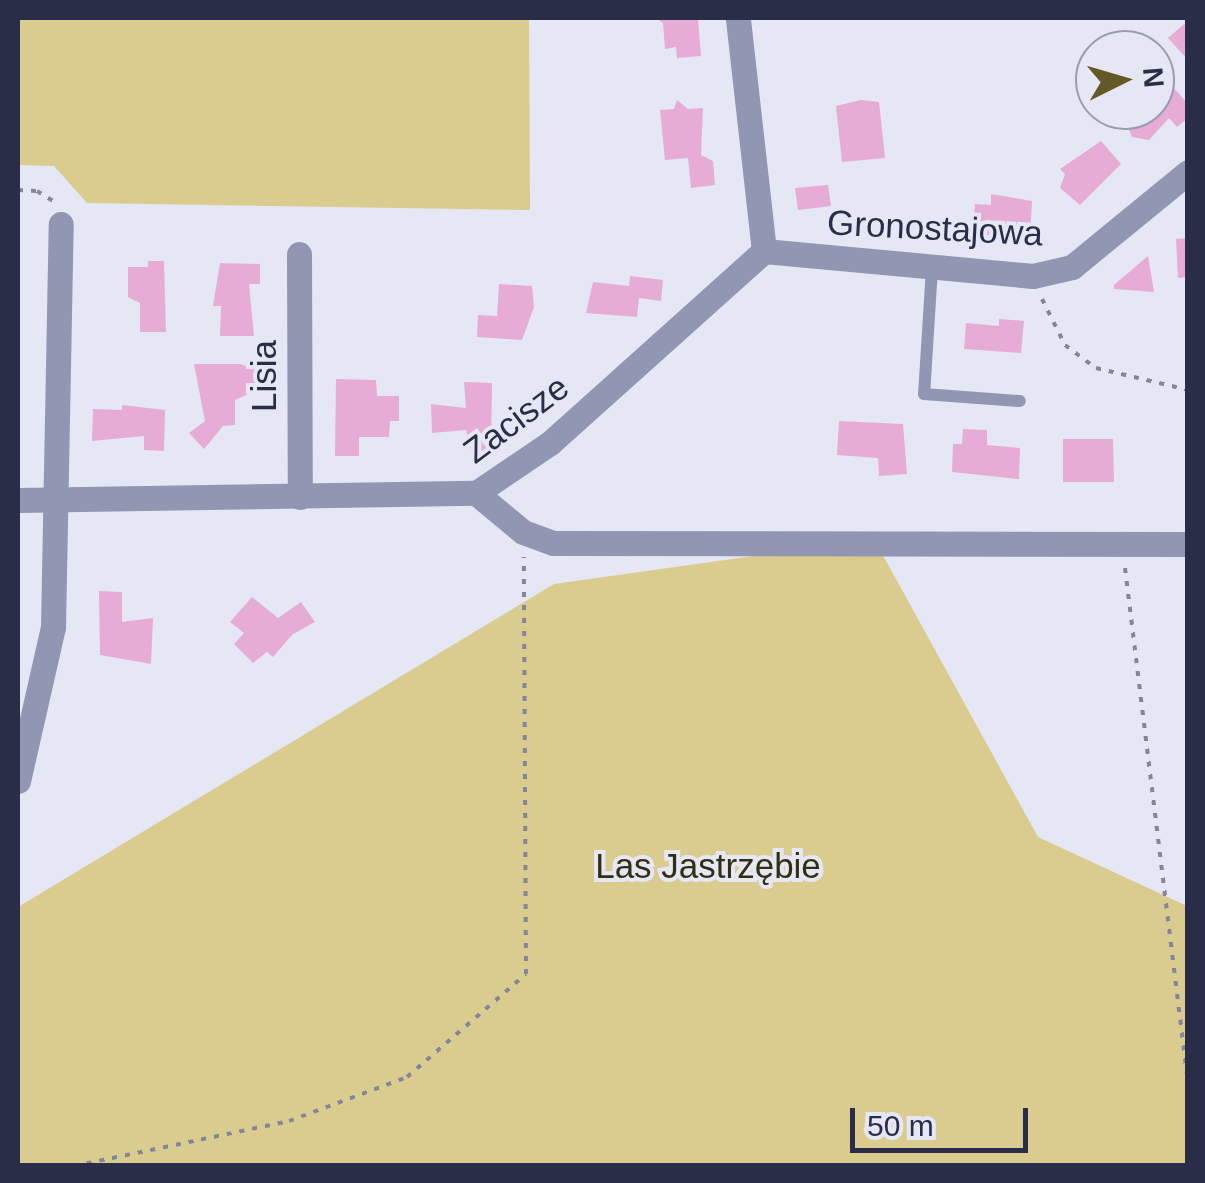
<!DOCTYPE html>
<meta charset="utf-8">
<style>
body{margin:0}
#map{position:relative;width:1205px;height:1183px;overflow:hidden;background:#e5e7f5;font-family:Arial,sans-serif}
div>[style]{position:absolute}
.green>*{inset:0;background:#dacc8f}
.building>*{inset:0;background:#e6acd5}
.path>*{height:4px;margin-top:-2px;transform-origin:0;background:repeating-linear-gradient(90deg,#83869a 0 5px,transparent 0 13px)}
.lane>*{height:12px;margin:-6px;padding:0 6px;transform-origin:6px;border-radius:6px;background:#9196b2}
.street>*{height:25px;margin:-12.5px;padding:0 12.5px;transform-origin:12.5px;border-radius:12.5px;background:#9196b2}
span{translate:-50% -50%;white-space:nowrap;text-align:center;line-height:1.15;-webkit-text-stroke:8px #e5e7f5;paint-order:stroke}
.street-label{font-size:35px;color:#292d47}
.park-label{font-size:35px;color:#342e10}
.frame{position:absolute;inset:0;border:20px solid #292d47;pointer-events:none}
.north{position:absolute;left:1075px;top:30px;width:100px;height:100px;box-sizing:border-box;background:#e5e7f5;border:2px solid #9a9daf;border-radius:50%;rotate:85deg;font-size:28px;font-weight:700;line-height:40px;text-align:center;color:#292d47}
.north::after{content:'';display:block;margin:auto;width:35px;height:45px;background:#645926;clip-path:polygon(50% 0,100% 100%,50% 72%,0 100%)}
.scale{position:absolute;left:850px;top:1108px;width:178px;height:45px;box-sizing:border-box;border:5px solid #292d47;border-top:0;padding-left:12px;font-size:30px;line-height:35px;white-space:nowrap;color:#292d47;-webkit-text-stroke:8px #e5e7f5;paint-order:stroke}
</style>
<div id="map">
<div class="green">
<div style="clip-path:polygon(18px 18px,529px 18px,530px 210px,87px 203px,54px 166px,18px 165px)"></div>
<div style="clip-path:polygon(874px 539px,1038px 837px,1187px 906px,1187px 1165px,18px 1166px,18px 907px,554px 584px)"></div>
</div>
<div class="building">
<div style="clip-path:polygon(655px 18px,698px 18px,701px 56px,677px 58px,676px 47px,665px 49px,663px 23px)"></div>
<div style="clip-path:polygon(1184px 24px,1188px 28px,1188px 60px,1168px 38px)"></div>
<div style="clip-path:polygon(1155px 84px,1165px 95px,1174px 88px,1188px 104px,1188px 118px,1177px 127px,1169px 118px,1149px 140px,1132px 137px,1123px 115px,1155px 110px)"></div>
<div style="clip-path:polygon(677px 100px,688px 109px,703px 108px,701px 155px,713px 161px,715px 185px,691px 188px,688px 158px,665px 160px,660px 110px,674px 109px)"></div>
<div style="clip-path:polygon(861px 100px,879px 102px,885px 158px,842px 162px,836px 106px)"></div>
<div style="clip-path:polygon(1101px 141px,1121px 164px,1080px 205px,1060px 188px,1065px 174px,1060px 169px)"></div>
<div style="clip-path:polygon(828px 185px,831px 206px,798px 210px,795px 188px)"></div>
<div style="clip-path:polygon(991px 194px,1032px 201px,1030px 238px,973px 234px,975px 204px,991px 205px)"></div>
<div style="clip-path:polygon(1188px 238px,1188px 277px,1178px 278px,1176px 239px)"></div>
<div style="clip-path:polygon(1148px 256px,1154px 292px,1114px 289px,1114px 285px)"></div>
<div style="clip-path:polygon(148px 261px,164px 261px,166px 332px,140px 332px,140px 303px,128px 297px,128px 267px,148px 267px)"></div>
<div style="clip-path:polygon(220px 263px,260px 264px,260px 284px,249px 284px,254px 336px,220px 336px,221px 306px,213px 306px)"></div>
<div style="clip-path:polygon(630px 276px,663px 280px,661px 301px,639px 298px,637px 317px,586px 313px,593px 282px,629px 286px)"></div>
<div style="clip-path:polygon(499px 284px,532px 286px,534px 307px,522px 340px,477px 337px,478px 315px,497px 316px)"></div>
<div style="clip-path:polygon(999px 319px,1024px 321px,1021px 353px,964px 349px,966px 323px,999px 326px)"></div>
<div style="clip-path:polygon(194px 364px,240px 364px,261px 372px,260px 389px,235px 400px,235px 425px,223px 426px,204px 449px,189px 433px,205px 421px)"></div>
<div style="clip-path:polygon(336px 379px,376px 380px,377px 396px,399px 396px,399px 421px,390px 421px,389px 437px,359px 437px,359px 456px,335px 456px)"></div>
<div style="clip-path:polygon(464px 382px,492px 383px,491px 451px,471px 451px,466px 430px,432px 433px,431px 404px,466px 408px)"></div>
<div style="clip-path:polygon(122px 405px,165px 410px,164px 451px,144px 450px,144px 436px,92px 441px,93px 409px,122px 410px)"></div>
<div style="clip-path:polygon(839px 421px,903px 424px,907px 474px,879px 476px,878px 458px,837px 455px)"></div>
<div style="clip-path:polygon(963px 429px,987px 430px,987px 445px,1020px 448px,1019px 479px,952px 472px,953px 444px,962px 444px)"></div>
<div style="clip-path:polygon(1063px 439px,1113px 439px,1114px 482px,1063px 482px)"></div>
<div style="clip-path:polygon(99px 591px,122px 592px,122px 622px,153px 618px,151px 664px,100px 655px)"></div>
<div style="clip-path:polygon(252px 597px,278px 618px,301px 602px,315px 622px,293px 634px,273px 657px,267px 652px,253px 663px,234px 644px,244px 633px,230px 622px)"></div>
</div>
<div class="path">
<div style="left:18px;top:190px;width:19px;rotate:3deg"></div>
<div style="left:37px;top:191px;width:19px;rotate:32deg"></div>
<div style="left:1042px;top:299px;width:51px;rotate:63.4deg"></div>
<div style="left:1065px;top:345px;width:39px;rotate:37deg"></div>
<div style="left:1096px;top:368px;width:95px;rotate:13.4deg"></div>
<div style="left:1125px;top:568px;width:519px;rotate:83.03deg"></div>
<div style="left:74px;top:1166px;width:220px;rotate:-11.8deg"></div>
<div style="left:289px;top:1121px;width:126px;rotate:-20.4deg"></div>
<div style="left:407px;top:1077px;width:157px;rotate:-40.9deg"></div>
<div style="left:526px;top:974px;width:417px;rotate:-90.3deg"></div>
</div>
<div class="lane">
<div style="left:932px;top:268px;width:126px;rotate:93.6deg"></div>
<div style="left:924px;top:394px;width:96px;rotate:4.2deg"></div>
</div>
<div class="street">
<div style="left:764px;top:251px;width:270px;rotate:5.3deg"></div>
<div style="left:1033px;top:276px;width:40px;rotate:-13deg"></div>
<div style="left:1072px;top:267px;width:150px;rotate:-39.3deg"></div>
<div style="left:299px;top:254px;width:243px;rotate:89.8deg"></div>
<div style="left:476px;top:493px;width:61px;rotate:39.7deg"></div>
<div style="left:523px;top:532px;width:32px;rotate:20deg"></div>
<div style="left:553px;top:543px;width:635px;rotate:0.09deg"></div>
<div style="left:18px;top:500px;width:458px;rotate:-0.9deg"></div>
<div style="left:476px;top:493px;width:89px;rotate:-34deg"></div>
<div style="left:550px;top:443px;width:288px;rotate:-41.9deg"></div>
<div style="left:764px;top:251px;width:234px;rotate:-96.4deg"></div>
<div style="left:18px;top:781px;width:158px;rotate:-77.2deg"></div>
<div style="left:53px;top:627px;width:403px;rotate:-88.9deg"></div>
</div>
<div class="street-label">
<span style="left:935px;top:228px;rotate:3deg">Gronostajowa</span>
<span style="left:264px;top:376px;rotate:-90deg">Lisia</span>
<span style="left:516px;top:419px;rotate:-37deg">Zacisze</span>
</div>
<div class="park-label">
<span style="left:708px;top:866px">Las Jastrzębie</span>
</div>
<div class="frame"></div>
<div class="north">N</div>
<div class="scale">50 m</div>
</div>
